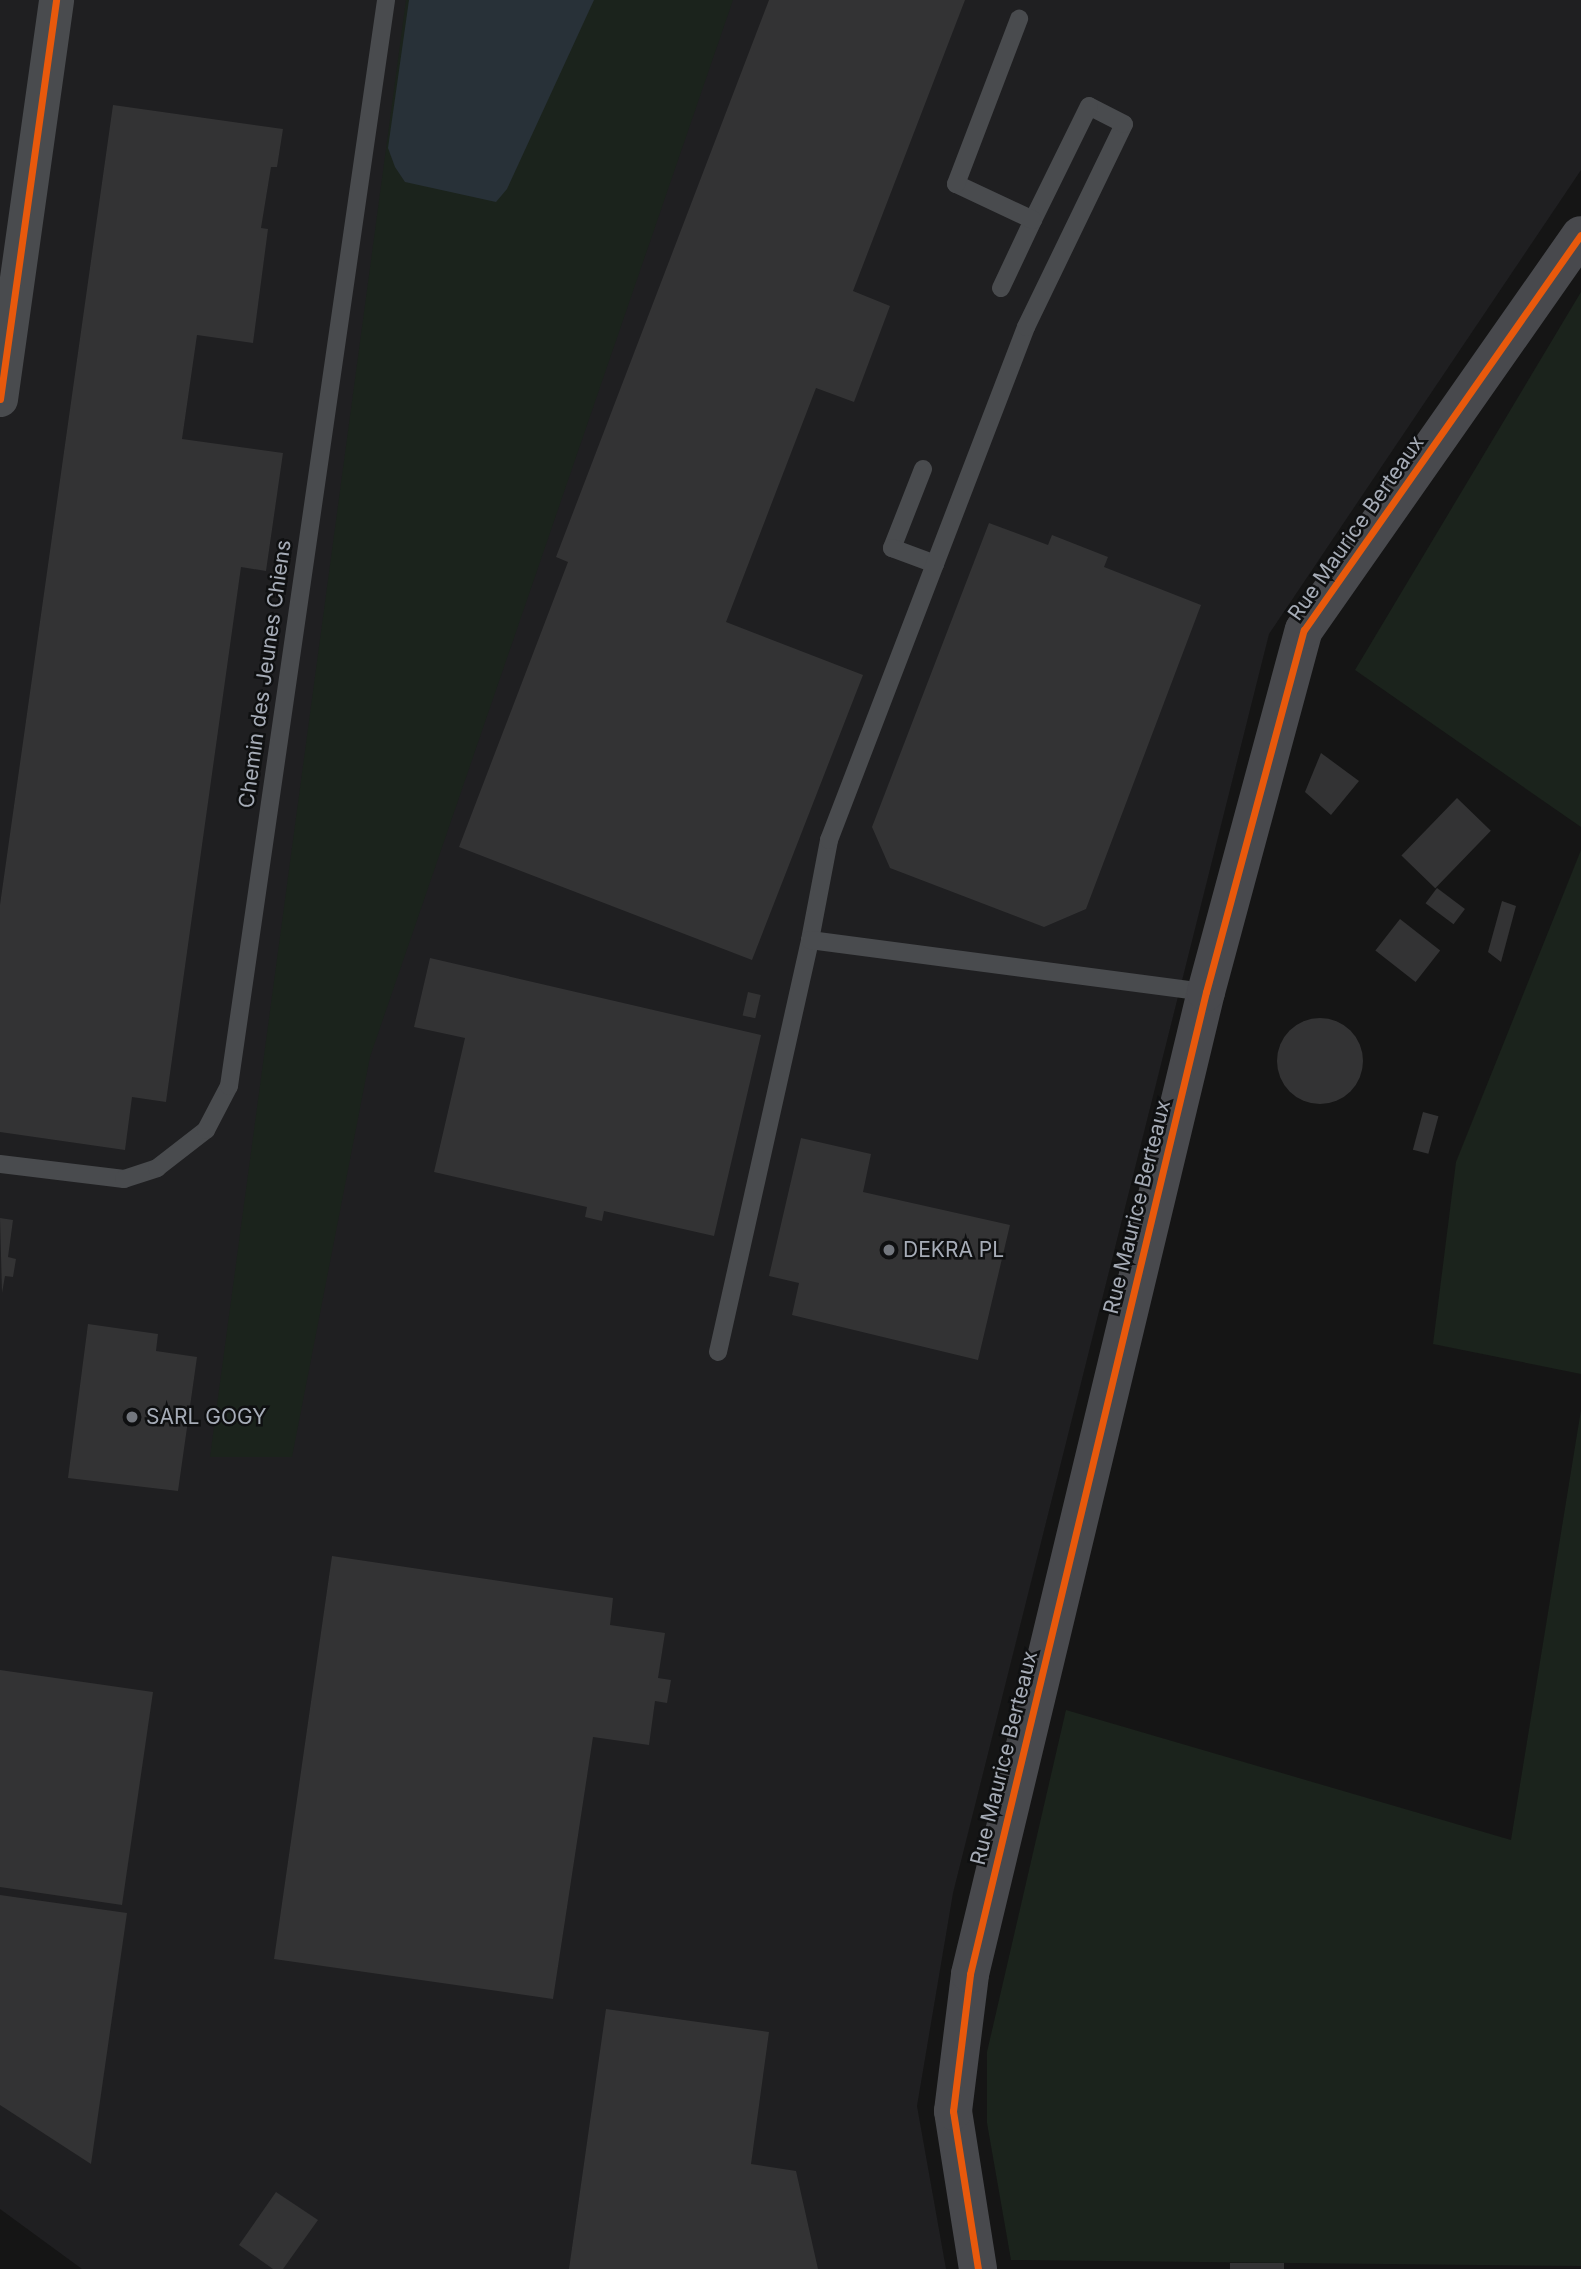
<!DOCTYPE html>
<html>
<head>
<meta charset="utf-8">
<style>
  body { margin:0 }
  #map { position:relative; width:1581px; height:2269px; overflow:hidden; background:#151515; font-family:Inter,sans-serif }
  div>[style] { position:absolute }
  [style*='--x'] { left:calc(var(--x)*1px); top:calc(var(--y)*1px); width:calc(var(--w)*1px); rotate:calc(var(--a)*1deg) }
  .built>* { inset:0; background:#1f1f21 }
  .green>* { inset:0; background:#1b231c }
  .water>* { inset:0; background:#283138 }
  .building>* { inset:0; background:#333334; transform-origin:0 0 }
  .round { border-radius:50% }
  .lane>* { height:18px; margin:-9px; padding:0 9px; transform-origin:9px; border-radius:9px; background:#494b4e }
  .street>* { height:35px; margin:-17.5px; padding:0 17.5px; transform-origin:17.5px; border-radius:17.5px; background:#494b4e }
  .secondary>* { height:38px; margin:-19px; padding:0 19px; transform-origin:19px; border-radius:19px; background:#48494d }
  .cycleway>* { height:7px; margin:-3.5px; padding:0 3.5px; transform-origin:3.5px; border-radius:3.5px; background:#e8590c }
  .dots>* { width:19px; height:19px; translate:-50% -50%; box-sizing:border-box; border:4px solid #0f1011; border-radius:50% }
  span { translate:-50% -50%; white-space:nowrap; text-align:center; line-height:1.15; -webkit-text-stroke:5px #0f1011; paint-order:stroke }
  .street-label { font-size:21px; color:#a6acb7 }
  .poi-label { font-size:21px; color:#a6acb7 }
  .left { translate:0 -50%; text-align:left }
</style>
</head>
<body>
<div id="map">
  <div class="built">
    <i style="clip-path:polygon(0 0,1581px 0,1581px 170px,1269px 634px,953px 1893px,917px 2106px,946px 2269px,82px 2269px,0 2209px)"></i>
  </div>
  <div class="green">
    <i style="clip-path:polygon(406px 0,733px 0,370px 1057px,292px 1457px,210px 1457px)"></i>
    <i style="clip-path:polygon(1581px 292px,1581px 827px,1355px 670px)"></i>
    <i style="clip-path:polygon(1581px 850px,1581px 1374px,1433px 1344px,1456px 1162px)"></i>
    <i style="clip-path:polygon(1581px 1410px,1581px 2266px,1011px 2260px,987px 2123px,987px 2052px,1066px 1710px,1511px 1840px)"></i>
  </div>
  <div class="water">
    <i style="clip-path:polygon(409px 0,594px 0,507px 189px,496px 202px,405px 182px,395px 167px,388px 148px)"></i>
  </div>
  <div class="building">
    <i style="clip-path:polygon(769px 0,965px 0,853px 291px,890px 306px,854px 402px,816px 388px,726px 622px,863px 675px,752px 960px,459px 847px,568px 562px,556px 557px)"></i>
    <i style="clip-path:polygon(113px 105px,283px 129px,277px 167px,271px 167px,261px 228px,268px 229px,253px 343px,197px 335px,182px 439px,283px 453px,266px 571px,241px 567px,166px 1102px,132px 1097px,125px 1150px,0 1132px,0 905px)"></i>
    <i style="clip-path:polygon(989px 523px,1048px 545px,1052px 535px,1108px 557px,1104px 567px,1201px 605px,1086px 909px,1044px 927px,890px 868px,872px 827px)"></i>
    <i style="clip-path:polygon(1321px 753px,1359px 781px,1331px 815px,1305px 792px)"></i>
    <i style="left:1457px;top:798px;width:47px;height:80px;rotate:44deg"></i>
    <i style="left:1437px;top:888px;width:35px;height:19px;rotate:37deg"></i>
    <i style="clip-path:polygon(1502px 901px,1516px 906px,1501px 962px,1488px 952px)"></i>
    <i style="left:1400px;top:919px;width:51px;height:40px;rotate:38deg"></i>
    <i style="clip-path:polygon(430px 958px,761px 1035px,714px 1236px,604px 1211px,602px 1221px,585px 1217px,587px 1207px,434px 1172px,465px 1038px,414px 1027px)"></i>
    <i style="left:748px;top:992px;width:13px;height:24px;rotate:13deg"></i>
    <i class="round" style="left:1277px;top:1018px;width:86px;height:86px"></i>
    <i style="left:1423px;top:1112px;width:16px;height:39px;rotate:15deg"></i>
    <i style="clip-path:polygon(801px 1138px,871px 1154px,863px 1192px,1010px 1225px,978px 1360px,792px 1315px,799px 1283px,769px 1276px)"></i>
    <i style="clip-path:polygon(0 1218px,13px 1220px,8px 1257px,16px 1259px,13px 1277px,5px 1276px,2px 1293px)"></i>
    <i style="clip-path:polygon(88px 1324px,158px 1334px,156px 1351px,197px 1357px,178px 1491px,68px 1478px)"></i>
    <i style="clip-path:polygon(332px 1556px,613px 1598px,610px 1625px,665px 1633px,658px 1678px,671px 1680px,667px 1703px,655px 1701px,649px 1745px,593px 1737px,553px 1999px,274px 1959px)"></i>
    <i style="clip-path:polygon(0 1670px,153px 1692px,122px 1905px,0 1887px)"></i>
    <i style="clip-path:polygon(0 1895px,127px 1913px,91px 2164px,0 2105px)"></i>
    <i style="clip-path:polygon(606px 2009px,769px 2032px,751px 2164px,796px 2171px,818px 2269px,569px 2269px)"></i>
    <i style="clip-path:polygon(276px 2192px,318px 2220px,283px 2269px,273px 2269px,239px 2245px)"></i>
    <i style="left:1230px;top:2263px;width:54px;height:6px"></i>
  </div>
  <div class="lane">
    <i style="--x:1001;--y:288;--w:75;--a:-64.8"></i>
    <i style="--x:923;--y:469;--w:85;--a:111.4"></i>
    <i style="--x:892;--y:548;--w:46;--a:20.4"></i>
    <i style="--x:810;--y:940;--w:102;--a:-79.2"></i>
    <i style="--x:829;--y:840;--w:550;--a:-68.99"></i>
    <i style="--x:1026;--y:327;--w:225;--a:-64.2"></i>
    <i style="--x:1124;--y:124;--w:39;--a:-153"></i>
    <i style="--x:1089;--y:106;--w:127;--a:116.2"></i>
    <i style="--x:1033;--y:220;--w:85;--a:-154.9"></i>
    <i style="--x:956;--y:184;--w:177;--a:-69.1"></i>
    <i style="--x:0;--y:1164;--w:125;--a:6.9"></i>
    <i style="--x:124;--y:1179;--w:35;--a:-18"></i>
    <i style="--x:157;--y:1168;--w:62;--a:-37.8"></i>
    <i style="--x:206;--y:1130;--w:50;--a:-62.4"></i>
    <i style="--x:229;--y:1086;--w:1097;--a:-81.77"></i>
    <i style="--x:718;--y:1352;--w:422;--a:-77.4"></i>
    <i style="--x:810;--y:940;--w:399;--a:7.5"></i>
  </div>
  <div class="street">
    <i style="--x:0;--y:399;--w:403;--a:-82"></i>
  </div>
  <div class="secondary">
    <i style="--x:978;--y:2269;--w:160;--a:-99"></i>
    <i style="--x:953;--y:2111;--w:138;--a:-82.9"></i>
    <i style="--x:970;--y:1974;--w:1010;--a:-76.49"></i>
    <i style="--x:1206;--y:992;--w:375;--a:-74.9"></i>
    <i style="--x:1304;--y:630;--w:482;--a:-55"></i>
  </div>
  <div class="cycleway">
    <i style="--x:0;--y:399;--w:403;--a:-82"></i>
    <i style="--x:978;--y:2269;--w:160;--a:-99"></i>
    <i style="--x:953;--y:2111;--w:138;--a:-82.9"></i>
    <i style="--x:970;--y:1974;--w:1010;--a:-76.49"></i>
    <i style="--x:1206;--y:992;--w:375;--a:-74.9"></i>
    <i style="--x:1304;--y:630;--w:482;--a:-55"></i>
  </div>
  <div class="dots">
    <i style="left:889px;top:1250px;background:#73777e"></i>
    <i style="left:132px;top:1417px;background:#73777e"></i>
  </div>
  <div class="street-label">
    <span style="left:1356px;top:528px;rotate:-55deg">Rue Maurice Berteaux</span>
    <span style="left:265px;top:674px;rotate:-82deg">Chemin des Jeunes Chiens</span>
    <span style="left:1137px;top:1207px;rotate:-76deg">Rue Maurice Berteaux</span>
    <span style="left:1004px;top:1758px;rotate:-76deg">Rue Maurice Berteaux</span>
  </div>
  <div class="poi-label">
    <span class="left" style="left:903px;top:1250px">DEKRA PL</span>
    <span class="left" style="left:146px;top:1417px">SARL GOGY</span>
  </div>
</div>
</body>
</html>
